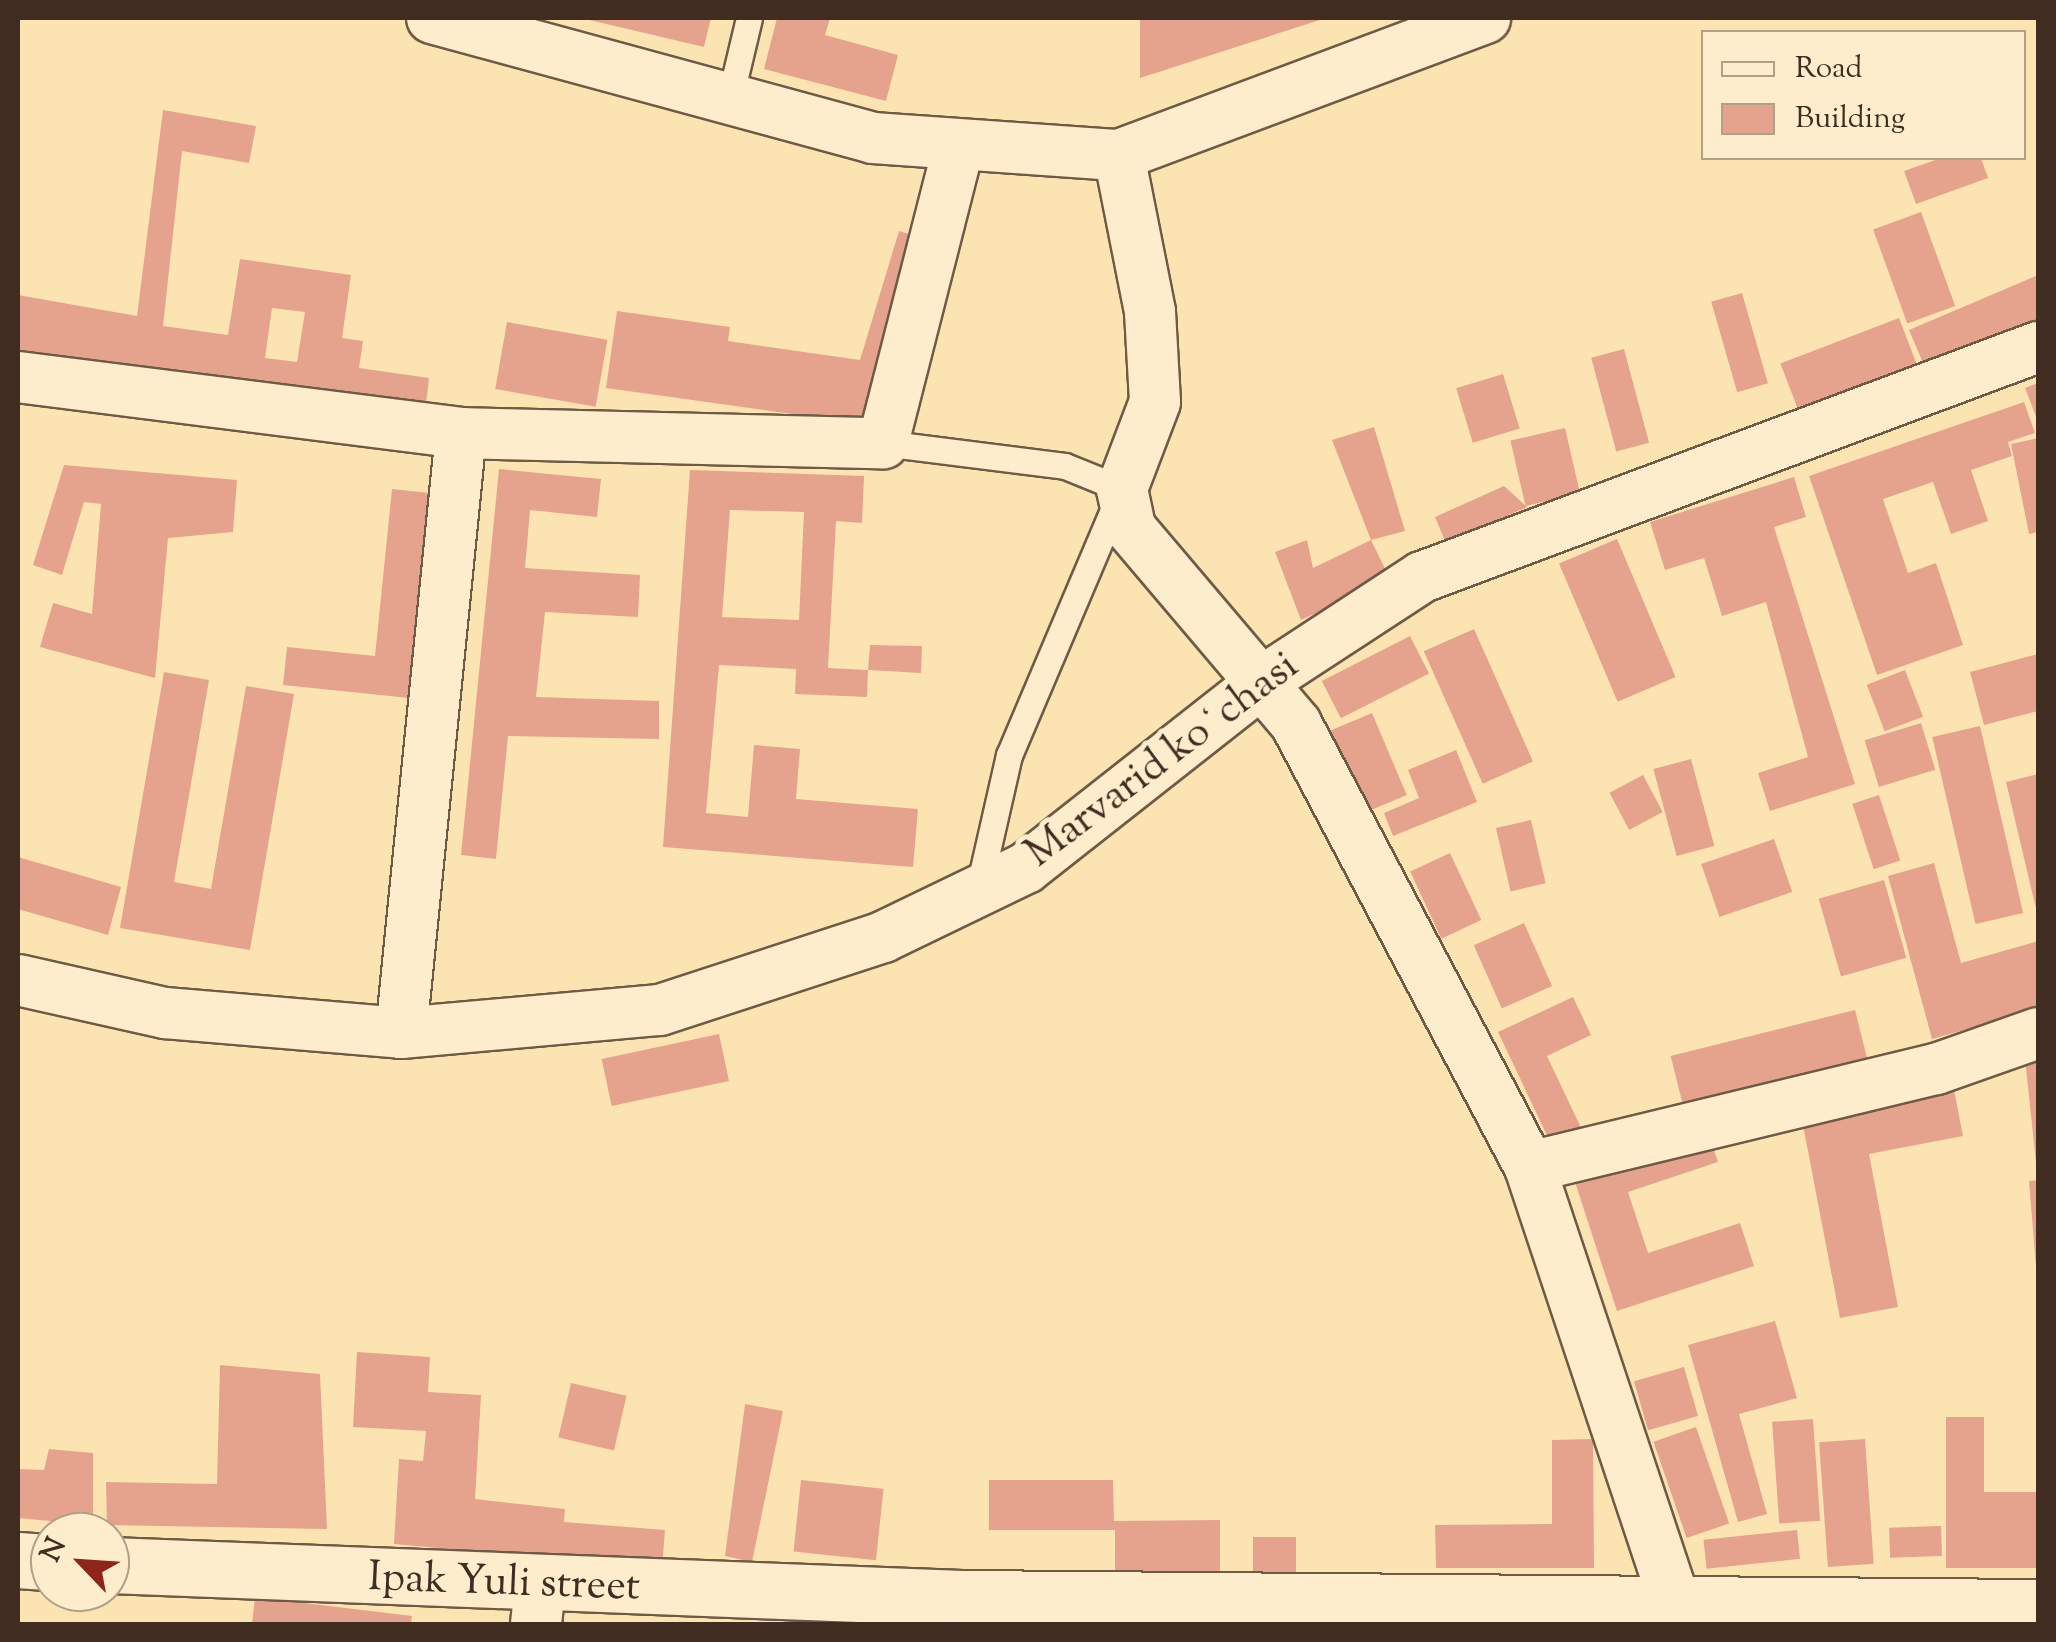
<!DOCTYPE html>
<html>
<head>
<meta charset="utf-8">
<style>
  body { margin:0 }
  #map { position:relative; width:2056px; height:1642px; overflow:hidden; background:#fce4b2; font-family:"Sorts Mill Goudy",serif }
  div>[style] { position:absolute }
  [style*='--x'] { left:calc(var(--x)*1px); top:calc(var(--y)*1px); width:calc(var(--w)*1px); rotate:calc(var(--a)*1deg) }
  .building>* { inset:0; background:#e5a38e; transform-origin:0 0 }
  .roads { filter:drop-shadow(2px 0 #6f5a45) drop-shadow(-2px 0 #6f5a45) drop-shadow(0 2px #6f5a45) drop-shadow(0 -2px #6f5a45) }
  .lane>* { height:25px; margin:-12.5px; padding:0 12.5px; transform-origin:12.5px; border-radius:12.5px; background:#fdedcd }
  .street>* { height:50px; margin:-25px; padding:0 25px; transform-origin:25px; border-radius:25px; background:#fdedcd }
  .secondary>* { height:55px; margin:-27.5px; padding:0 27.5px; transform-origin:27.5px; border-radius:27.5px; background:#fdedcd }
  span { translate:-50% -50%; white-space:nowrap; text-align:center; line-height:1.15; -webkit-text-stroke:10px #fdedcd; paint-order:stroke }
  .street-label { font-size:42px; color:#402c21 }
  .frame { position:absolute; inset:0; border:20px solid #402c21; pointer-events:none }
  .legend { position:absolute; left:1701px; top:30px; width:325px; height:130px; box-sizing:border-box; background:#fdedcd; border:2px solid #b1a088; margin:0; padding:12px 18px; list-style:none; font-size:30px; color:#402c21 }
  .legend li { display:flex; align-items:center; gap:20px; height:50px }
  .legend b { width:50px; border:2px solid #b1a088 }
  .north { position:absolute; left:30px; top:1512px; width:100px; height:100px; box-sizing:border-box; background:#fdedcd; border:2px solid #b1a088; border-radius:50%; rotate:295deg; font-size:28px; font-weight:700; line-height:40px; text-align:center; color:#402c21 }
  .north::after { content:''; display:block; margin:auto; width:35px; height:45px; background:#8f2418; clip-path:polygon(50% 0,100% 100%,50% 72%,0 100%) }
</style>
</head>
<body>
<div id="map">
  <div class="building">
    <i style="clip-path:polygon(581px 18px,711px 18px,704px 47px)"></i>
    <i style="clip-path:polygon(777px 18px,830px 18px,825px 35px,898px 55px,886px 101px,764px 69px)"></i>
    <i style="clip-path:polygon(1140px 18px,1326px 18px,1140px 78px)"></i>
    <i style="clip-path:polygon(evenodd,163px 110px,256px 126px,249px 163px,182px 151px,163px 326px,228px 335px,240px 259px,351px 275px,342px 338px,363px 341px,359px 368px,429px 378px,425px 413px,18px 353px,18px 295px,137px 316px,163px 110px,272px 308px,305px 312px,297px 362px,265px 358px,272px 308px)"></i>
    <i style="clip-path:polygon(1941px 158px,1981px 158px,1988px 178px,1916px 204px,1904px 171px)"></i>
    <i style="left:1921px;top:212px;width:100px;height:51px;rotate:70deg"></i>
    <i style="clip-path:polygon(899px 231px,932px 241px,878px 426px,606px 388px,617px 311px,730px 327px,728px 341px,860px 360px)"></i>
    <i style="clip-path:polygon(2038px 275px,2038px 331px,1929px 377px,1909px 330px)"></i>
    <i style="left:1742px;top:293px;width:94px;height:32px;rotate:74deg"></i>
    <i style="left:1899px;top:318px;width:66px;height:127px;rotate:69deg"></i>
    <i style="left:507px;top:322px;width:102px;height:68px;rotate:10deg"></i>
    <i style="left:1624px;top:349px;width:97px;height:34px;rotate:75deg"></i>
    <i style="left:1503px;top:374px;width:57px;height:49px;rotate:73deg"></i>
    <i style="clip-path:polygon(2038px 383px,2038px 422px,2025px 388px)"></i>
    <i style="clip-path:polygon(2024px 402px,2035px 433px,2008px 442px,2012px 456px,1971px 470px,1988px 521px,1951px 534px,1933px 482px,1883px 499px,1908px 573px,1936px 563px,1963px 645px,1877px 675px,1809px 476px)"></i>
    <i style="clip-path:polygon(1374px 427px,1405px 531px,1371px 540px,1332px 440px)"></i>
    <i style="left:1565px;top:428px;width:67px;height:56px;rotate:77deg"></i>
    <i style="clip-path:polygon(2038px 438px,2038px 532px,2029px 534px,2011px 444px)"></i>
    <i style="clip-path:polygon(64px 465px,237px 480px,233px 532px,168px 538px,155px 678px,40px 647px,53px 603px,92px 614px,101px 504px,84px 502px,62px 575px,33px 565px)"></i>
    <i style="clip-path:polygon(499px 469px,601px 479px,597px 517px,530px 510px,525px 568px,640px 575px,638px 617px,545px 612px,536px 697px,659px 701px,659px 739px,508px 736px,496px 859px,461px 855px)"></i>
    <i style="clip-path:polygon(evenodd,690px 470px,864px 476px,862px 523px,836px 521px,828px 668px,868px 670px,870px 645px,922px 646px,921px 673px,868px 670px,867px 697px,795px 694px,796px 669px,719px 665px,706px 813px,748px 817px,754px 745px,800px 749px,796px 799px,918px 809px,913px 867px,663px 847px,690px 470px,730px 510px,804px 512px,799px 620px,722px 617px,730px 510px)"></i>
    <i style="clip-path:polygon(1794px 477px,1806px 517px,1774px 527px,1855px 784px,1770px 811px,1758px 773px,1808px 757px,1766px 602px,1722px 616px,1704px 558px,1665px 570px,1650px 522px)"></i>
    <i style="clip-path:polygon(1504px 486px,1527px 507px,1446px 543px,1435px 517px)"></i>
    <i style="clip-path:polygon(392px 489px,430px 493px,409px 698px,283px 685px,287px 647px,375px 656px)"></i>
    <i style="left:1617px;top:539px;width:150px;height:63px;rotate:67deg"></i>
    <i style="clip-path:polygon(1307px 540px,1313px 568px,1371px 540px,1390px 579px,1301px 620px,1275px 552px)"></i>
    <i style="left:1474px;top:629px;width:145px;height:55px;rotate:66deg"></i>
    <i style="left:1410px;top:636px;width:42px;height:99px;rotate:63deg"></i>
    <i style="clip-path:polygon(2038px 654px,2038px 711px,1984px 725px,1970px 672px)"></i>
    <i style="left:1905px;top:670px;width:50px;height:41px;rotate:69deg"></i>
    <i style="clip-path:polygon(164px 672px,209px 680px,174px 882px,211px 889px,246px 686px,294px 694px,250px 950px,120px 928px)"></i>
    <i style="left:1372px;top:713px;width:89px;height:47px;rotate:67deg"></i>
    <i style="left:1921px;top:723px;width:49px;height:59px;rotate:73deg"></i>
    <i style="left:1980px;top:726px;width:192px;height:49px;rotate:77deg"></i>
    <i style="clip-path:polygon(1456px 750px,1477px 802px,1393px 836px,1384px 813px,1419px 798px,1408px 770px)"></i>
    <i style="left:1691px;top:759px;width:90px;height:39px;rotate:75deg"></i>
    <i style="clip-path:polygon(2038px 774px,2038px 913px,2037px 913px,2006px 782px)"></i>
    <i style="left:1643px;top:775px;width:42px;height:38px;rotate:62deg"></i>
    <i style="left:1879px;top:795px;width:69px;height:28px;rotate:72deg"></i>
    <i style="left:1531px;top:820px;width:65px;height:36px;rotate:77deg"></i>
    <i style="left:1774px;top:839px;width:56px;height:77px;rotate:71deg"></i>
    <i style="left:1450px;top:853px;width:74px;height:44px;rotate:65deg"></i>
    <i style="clip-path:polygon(18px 857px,121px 887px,108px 935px,18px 909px)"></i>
    <i style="clip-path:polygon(1934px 863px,1961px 963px,2038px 941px,2038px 1009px,1932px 1039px,1888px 876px)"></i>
    <i style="left:1884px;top:880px;width:81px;height:68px;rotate:74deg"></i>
    <i style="left:1524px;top:923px;width:69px;height:55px;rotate:66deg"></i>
    <i style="clip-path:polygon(1573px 997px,1591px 1035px,1547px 1056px,1583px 1132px,1552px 1146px,1498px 1032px)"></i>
    <i style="left:1855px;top:1010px;width:66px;height:190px;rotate:76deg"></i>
    <i style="left:719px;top:1034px;width:48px;height:120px;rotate:78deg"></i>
    <i style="clip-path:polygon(2038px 1048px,2038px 1163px,2036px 1163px,2024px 1049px)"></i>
    <i style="clip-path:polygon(1954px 1090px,1963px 1136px,1869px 1154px,1898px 1307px,1840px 1318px,1802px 1120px)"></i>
    <i style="clip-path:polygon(1709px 1135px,1718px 1162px,1628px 1192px,1648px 1253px,1740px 1223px,1754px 1266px,1617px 1311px,1574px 1179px)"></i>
    <i style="clip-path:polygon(2038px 1180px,2038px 1267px,2036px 1267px,2029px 1181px)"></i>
    <i style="clip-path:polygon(1775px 1321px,1797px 1398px,1739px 1414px,1767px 1514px,1738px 1522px,1688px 1345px)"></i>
    <i style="clip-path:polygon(357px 1352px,430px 1357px,428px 1392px,481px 1395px,475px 1499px,565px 1509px,564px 1522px,665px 1530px,662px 1569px,394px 1544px,399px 1459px,423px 1461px,426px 1431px,353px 1427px)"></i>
    <i style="clip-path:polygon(220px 1365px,320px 1374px,327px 1529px,107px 1525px,106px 1482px,217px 1484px)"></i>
    <i style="left:1684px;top:1367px;width:51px;height:52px;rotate:74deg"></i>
    <i style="left:571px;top:1383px;width:57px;height:56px;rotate:13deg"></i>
    <i style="clip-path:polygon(745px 1404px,783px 1411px,752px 1562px,725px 1556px)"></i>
    <i style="clip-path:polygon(1946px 1417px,1984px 1417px,1984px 1492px,2038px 1492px,2038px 1568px,1946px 1568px)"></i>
    <i style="left:1813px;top:1419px;width:102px;height:41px;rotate:86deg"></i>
    <i style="left:1696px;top:1427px;width:102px;height:45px;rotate:71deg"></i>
    <i style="clip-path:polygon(1593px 1439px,1594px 1568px,1436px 1568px,1435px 1525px,1552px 1524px,1552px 1440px)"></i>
    <i style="left:1865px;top:1439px;width:125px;height:46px;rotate:86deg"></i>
    <i style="clip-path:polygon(49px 1449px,93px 1453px,93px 1525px,18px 1518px,18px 1469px,44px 1470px)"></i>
    <i style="left:801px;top:1480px;width:83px;height:72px;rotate:6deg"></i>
    <i style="clip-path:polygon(989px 1480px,1113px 1480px,1114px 1521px,1220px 1520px,1220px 1573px,1115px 1574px,1115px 1530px,989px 1530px)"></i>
    <i style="left:1941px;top:1526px;width:30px;height:52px;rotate:88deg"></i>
    <i style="left:1797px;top:1530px;width:29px;height:94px;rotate:84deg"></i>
    <i style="left:1253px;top:1537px;width:43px;height:38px"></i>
    <i style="clip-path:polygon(255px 1597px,412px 1616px,411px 1624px,252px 1624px)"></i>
  </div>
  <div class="roads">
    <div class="lane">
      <i style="--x:729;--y:102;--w:86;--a:-76.6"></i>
      <i style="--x:883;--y:443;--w:183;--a:7.2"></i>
      <i style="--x:1065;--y:466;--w:61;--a:22"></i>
      <i style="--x:1122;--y:489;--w:289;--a:113"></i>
      <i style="--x:1009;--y:755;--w:139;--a:102.8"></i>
    </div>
    <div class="street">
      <i style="--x:432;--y:18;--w:457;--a:15.2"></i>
      <i style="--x:873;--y:138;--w:247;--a:4"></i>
      <i style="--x:1119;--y:155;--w:391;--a:-20.5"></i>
      <i style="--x:1119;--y:155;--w:160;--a:78.8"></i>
      <i style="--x:1150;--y:312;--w:90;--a:86.8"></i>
      <i style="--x:1155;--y:402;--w:93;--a:110.8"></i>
      <i style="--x:1122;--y:489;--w:40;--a:78"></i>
      <i style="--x:1130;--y:528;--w:257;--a:49.7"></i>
      <i style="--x:1296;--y:724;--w:501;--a:62.16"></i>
      <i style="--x:1530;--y:1167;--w:459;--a:71.6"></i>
      <i style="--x:18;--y:377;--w:447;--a:7.2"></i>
      <i style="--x:461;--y:433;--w:603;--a:95.71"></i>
      <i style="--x:461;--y:433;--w:422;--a:1.4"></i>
      <i style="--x:883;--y:443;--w:308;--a:-75.7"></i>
      <i style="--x:18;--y:980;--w:151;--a:12.7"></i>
      <i style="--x:165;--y:1013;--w:237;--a:4.8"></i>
      <i style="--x:401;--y:1033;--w:260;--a:-5.1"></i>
      <i style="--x:660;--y:1010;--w:235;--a:-18.1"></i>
      <i style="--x:883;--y:937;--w:159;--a:-25.8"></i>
      <i style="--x:1026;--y:868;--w:305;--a:-38.2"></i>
      <i style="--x:1266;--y:679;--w:186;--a:-33.2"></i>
      <i style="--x:1422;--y:577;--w:658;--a:-20.47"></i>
      <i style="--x:1530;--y:1167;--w:418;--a:-13.6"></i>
      <i style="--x:1936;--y:1069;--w:108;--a:-19.4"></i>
      <i style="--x:536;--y:1624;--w:36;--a:-84"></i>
    </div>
    <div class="secondary">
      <i style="--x:18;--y:1560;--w:32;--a:4"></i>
      <i style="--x:110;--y:1565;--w:852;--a:2.22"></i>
      <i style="--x:961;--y:1598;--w:1077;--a:0.48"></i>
    </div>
  </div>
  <div class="street-label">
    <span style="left:1163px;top:761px;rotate:-37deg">Marvarid koʻchasi</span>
    <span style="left:504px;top:1584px;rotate:2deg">Ipak Yuli street</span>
  </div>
  <div class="frame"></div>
  <ul class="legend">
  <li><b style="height:12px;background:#fdedcd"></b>Road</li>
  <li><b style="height:28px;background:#e5a38e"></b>Building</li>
  </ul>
  <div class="north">N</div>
</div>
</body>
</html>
